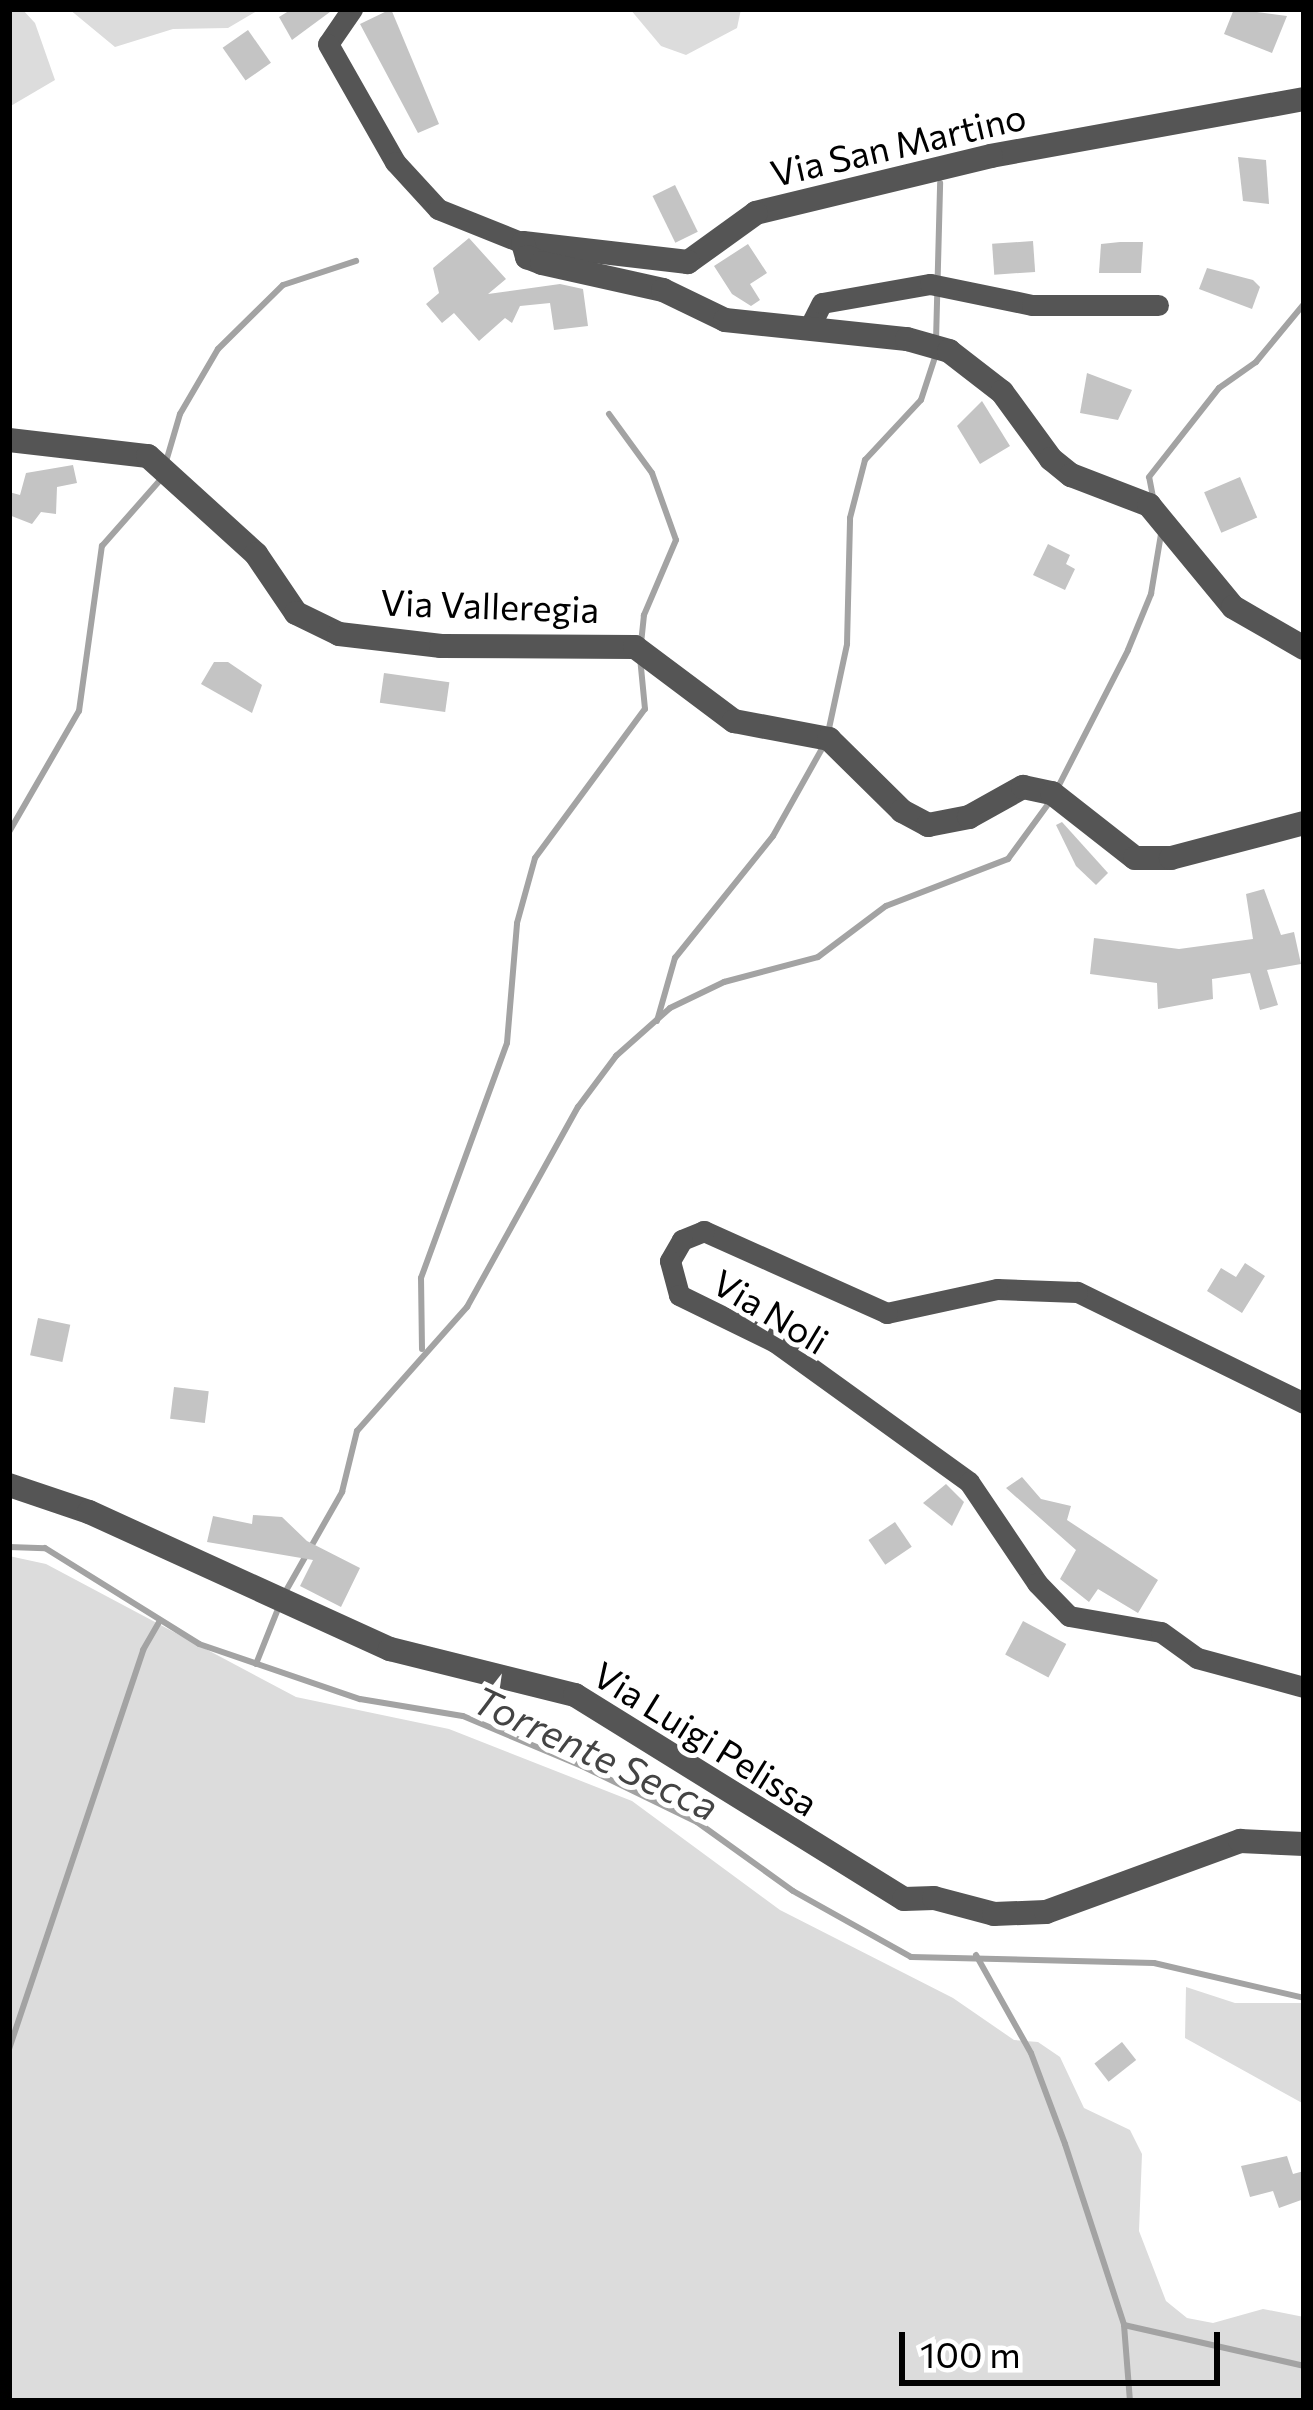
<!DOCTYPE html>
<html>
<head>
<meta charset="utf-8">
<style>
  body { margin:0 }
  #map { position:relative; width:1313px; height:2410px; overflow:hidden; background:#fff; font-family:Commissioner,sans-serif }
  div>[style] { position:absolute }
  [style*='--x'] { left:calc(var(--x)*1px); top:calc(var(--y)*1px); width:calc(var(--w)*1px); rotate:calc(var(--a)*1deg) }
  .green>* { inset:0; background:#dcdcdc }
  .stream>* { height:6px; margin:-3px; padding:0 3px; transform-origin:3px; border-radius:3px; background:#a3a3a3 }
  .building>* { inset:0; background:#c4c4c4; transform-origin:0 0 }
  .minor>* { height:21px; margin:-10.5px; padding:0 10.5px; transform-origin:10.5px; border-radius:10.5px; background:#555 }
  .tertiary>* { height:24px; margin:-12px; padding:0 12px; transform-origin:12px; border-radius:12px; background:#555 }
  span { translate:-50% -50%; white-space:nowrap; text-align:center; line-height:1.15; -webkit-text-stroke:10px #fff; paint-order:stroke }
  .street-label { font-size:36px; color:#000 }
  .water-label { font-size:39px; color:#444; font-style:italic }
  .frame { position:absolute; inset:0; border:12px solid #000; pointer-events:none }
  .scale { position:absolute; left:899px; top:2332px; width:321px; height:54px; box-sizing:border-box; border:6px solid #000; border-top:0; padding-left:15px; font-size:36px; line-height:42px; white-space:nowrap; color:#000; -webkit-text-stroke:9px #fff; paint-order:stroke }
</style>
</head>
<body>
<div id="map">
  <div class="green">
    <i style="clip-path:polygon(9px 9px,22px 9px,35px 23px,55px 80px,9px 107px)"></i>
    <i style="clip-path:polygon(69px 9px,260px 9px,228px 28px,173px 29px,115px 47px)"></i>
    <i style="clip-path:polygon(630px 9px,741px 9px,737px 28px,686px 55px,661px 46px)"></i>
    <i style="clip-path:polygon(9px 1556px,46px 1564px,296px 1697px,449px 1729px,632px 1801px,780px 1910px,953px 1998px,1014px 2040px,1038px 2042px,1060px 2057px,1084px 2108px,1130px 2130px,1142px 2154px,1139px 2231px,1166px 2301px,1187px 2318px,1213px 2323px,1263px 2309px,1304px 2317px,1304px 2401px,9px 2401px)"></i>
    <i style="clip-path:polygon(1186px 1987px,1235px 2003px,1304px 2003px,1304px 2104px,1185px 2038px)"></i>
  </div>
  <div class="stream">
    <i style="--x:936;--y:341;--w:158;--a:-88.5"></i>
    <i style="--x:609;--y:414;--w:73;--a:53.9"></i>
    <i style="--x:652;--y:473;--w:71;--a:70.3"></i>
    <i style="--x:676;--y:540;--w:82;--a:113.1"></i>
    <i style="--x:644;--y:615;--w:29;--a:96"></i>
    <i style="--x:165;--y:465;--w:53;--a:-73.6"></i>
    <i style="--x:180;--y:414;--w:75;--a:-59.7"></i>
    <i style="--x:218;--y:349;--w:91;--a:-44.6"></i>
    <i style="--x:283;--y:285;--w:77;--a:-18.2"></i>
    <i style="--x:1153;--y:497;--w:20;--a:-101"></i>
    <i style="--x:1149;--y:477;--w:113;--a:-51.8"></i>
    <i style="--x:1219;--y:388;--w:45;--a:-35.1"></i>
    <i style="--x:1256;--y:362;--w:75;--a:-50.4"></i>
    <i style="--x:828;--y:733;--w:91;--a:-77.9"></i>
    <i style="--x:847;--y:644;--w:126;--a:-88.6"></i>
    <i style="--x:850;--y:518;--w:60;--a:-75.5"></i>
    <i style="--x:865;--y:460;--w:82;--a:-47"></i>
    <i style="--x:921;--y:400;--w:48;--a:-71.9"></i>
    <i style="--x:1056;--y:791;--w:158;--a:-62.9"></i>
    <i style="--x:1128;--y:650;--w:61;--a:-67.7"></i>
    <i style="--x:1151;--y:594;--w:61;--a:-80.5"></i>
    <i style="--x:9;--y:832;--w:140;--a:-60"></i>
    <i style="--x:79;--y:711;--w:167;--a:-82.1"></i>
    <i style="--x:102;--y:546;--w:91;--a:-48.6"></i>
    <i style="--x:657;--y:1021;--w:66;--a:-74.1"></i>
    <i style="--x:675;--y:958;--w:156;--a:-51.2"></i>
    <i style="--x:773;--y:836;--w:104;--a:-60.7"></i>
    <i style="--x:422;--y:1349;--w:71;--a:-90.8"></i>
    <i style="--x:421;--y:1278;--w:250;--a:-69.9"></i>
    <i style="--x:507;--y:1043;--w:120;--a:-85.2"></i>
    <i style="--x:517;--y:923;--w:67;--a:-74.5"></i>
    <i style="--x:535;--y:858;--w:185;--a:-53.6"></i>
    <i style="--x:645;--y:709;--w:52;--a:-95.5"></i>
    <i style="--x:9;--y:1547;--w:36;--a:2"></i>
    <i style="--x:45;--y:1548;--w:181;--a:31.9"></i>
    <i style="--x:199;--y:1644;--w:170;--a:18.9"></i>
    <i style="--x:360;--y:1699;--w:104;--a:9.4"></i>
    <i style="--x:463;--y:1716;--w:129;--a:22.8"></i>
    <i style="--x:582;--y:1766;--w:128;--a:26"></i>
    <i style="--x:697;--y:1822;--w:118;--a:35.7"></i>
    <i style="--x:793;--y:1891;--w:135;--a:29.2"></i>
    <i style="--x:911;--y:1957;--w:243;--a:1.4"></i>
    <i style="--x:1154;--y:1963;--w:154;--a:13.1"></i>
    <i style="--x:283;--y:1596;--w:120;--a:-60.4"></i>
    <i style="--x:342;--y:1492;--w:63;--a:-76.2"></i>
    <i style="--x:357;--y:1431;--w:166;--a:-48.4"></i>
    <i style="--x:467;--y:1307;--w:229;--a:-61"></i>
    <i style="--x:578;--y:1107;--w:64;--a:-53.3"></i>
    <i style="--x:616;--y:1056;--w:72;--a:-41.6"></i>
    <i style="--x:670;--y:1008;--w:60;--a:-25.7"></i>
    <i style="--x:724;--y:982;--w:97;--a:-14.9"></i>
    <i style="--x:818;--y:957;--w:85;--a:-36.9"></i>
    <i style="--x:886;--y:906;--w:131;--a:-21.1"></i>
    <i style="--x:1008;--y:859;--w:69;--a:-53.8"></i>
    <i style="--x:256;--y:1664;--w:59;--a:-68.2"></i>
    <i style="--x:976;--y:1955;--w:112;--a:60.7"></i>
    <i style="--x:1031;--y:2053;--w:97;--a:69.5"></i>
    <i style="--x:1065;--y:2144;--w:190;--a:71.9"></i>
    <i style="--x:1124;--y:2325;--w:76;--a:85.5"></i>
    <i style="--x:9;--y:2049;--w:421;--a:-71.4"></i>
    <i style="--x:143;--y:1650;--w:34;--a:-60"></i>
    <i style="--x:1124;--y:2325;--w:185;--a:12.8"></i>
  </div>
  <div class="building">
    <i style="clip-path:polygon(292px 9px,334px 9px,292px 40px,279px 17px)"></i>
    <i style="clip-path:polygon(391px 9px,439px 124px,418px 133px,360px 24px)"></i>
    <i style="clip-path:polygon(1234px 9px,1287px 16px,1272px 53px,1224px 34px)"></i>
    <i style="left:248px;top:30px;width:40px;height:31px;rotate:55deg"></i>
    <i style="clip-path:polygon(1238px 157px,1266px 160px,1269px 204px,1243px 201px)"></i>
    <i style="left:675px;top:185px;width:52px;height:25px;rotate:64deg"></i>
    <i style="clip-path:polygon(469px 238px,506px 279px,488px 294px,560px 284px,583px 289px,588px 326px,554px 330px,550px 303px,520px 306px,512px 323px,505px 318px,479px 341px,454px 313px,442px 323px,426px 304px,439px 293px,433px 268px)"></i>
    <i style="left:1033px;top:241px;width:31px;height:41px;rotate:86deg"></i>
    <i style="clip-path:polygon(1120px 242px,1143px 242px,1141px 273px,1099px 273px,1101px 244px)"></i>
    <i style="clip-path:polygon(748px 244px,767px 273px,750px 284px,760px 300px,751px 306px,732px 294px,714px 266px)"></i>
    <i style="clip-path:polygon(1207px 268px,1253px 280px,1260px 287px,1252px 309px,1199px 289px)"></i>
    <i style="clip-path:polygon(1087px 373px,1132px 390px,1118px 420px,1080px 413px)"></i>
    <i style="clip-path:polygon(982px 401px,1010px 446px,980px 464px,957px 426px)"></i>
    <i style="clip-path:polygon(73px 465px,77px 483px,57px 487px,56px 514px,41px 512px,32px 524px,9px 515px,9px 492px,20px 495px,26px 473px)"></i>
    <i style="left:1240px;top:477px;width:44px;height:39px;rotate:67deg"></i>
    <i style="clip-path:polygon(1048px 544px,1070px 555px,1066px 564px,1075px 569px,1065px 590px,1033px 575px)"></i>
    <i style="clip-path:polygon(214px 662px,228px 662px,262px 685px,252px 713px,201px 684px)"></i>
    <i style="left:384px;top:673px;width:66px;height:30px;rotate:8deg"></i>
    <i style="clip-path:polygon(1062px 822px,1108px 873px,1096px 885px,1076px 866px,1056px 825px)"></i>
    <i style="clip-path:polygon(1264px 889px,1281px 935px,1294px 932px,1301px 964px,1267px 970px,1278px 1005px,1260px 1010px,1250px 973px,1212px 979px,1213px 999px,1158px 1009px,1157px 983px,1090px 974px,1094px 938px,1179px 949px,1253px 939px,1246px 894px)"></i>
    <i style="clip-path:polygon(1245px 1263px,1265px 1276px,1242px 1313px,1207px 1291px,1221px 1268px,1236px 1277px)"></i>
    <i style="left:38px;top:1318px;width:33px;height:38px;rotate:12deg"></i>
    <i style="left:174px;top:1387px;width:35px;height:32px;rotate:7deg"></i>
    <i style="clip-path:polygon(1022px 1477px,1041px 1499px,1071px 1506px,1067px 1520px,1158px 1580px,1138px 1613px,1098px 1589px,1089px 1602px,1060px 1579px,1076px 1550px,1006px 1488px)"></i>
    <i style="clip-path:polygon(946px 1484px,964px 1502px,952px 1526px,923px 1503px)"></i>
    <i style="clip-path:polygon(253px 1515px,282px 1517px,307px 1541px,360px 1568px,341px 1607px,300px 1586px,313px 1560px,207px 1542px,213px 1516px,252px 1524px)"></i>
    <i style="left:895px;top:1522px;width:30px;height:32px;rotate:56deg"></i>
    <i style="left:1023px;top:1621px;width:49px;height:38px;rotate:28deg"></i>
    <i style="left:1122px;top:2042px;width:23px;height:35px;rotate:52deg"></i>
    <i style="clip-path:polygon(1287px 2156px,1293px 2174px,1304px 2171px,1304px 2199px,1279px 2208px,1273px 2191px,1250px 2197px,1241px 2166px)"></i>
  </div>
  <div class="minor">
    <i style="--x:352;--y:9;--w:42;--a:124.4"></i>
    <i style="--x:328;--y:44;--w:136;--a:60.4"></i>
    <i style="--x:395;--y:162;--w:64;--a:47.5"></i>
    <i style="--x:438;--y:209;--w:92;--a:21.8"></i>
    <i style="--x:809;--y:328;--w:28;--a:-63"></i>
    <i style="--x:822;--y:303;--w:110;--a:-10"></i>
    <i style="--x:930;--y:284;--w:104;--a:11.6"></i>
    <i style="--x:1032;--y:305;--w:126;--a:0"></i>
    <i style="--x:1304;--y:1403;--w:253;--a:-153.9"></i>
    <i style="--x:1077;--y:1292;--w:80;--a:-177.9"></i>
    <i style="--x:997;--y:1289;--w:113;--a:167.7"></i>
    <i style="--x:887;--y:1313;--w:201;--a:-155.9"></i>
    <i style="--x:704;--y:1231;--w:24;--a:158"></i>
    <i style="--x:682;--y:1240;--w:24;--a:120"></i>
    <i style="--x:670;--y:1261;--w:35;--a:75"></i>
    <i style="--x:679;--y:1295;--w:107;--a:26.1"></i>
    <i style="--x:775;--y:1342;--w:239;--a:35.8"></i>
    <i style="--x:969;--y:1482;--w:122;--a:56"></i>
    <i style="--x:1037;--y:1583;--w:46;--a:45.9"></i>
    <i style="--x:1069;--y:1616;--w:93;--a:9.9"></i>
    <i style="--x:1161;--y:1632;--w:44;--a:35.8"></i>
    <i style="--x:1197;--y:1658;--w:111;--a:15.2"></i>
  </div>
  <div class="tertiary">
    <i style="--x:1304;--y:99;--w:318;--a:169.7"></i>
    <i style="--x:991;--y:156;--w:242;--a:166.4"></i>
    <i style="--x:756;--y:213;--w:84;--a:144.2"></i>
    <i style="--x:688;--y:262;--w:166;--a:-173.4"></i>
    <i style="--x:523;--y:243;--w:15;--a:74"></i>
    <i style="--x:527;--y:257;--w:16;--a:22"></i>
    <i style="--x:542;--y:263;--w:124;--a:12.6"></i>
    <i style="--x:663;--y:290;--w:69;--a:25.8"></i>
    <i style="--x:725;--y:320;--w:183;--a:6"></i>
    <i style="--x:907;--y:339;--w:44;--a:15.9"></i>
    <i style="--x:949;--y:351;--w:67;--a:37.7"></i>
    <i style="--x:1002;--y:392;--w:83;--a:53.8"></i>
    <i style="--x:1051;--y:459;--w:26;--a:39"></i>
    <i style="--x:1071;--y:475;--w:84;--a:21"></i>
    <i style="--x:1149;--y:505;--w:132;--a:50.5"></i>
    <i style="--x:1233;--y:607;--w:82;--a:30"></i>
    <i style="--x:9;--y:440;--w:140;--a:6.6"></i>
    <i style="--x:148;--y:456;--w:146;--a:42.2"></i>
    <i style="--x:256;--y:554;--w:71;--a:55.9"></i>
    <i style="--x:296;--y:613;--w:48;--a:26"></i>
    <i style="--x:339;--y:634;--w:103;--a:6.7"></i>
    <i style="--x:441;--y:646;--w:194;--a:0.3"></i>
    <i style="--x:635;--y:647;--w:124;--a:36.8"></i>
    <i style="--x:734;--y:721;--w:97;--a:10.7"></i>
    <i style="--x:829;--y:739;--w:103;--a:44.6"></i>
    <i style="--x:902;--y:811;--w:30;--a:28"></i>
    <i style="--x:928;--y:825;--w:42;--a:-11"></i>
    <i style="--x:969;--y:817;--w:62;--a:-29.1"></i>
    <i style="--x:1023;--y:787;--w:30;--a:12"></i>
    <i style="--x:1052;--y:793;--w:105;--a:38.1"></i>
    <i style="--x:1135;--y:858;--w:36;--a:0"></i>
    <i style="--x:1171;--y:858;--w:138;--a:-14.7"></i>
    <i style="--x:9;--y:1485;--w:84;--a:18.6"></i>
    <i style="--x:89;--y:1512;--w:331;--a:24.5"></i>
    <i style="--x:390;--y:1649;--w:191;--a:14"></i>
    <i style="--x:575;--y:1695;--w:387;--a:31.8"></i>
    <i style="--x:904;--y:1899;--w:30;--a:-2"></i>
    <i style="--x:934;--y:1898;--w:62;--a:14.9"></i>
    <i style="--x:994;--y:1914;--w:52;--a:-2.2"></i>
    <i style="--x:1046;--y:1912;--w:207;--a:-20.1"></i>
    <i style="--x:1240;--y:1841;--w:64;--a:2.7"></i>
  </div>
  <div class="street-label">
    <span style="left:898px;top:144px;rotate:-13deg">Via San Martino</span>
    <span style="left:490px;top:605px;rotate:2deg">Via Valleregia</span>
    <span style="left:771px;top:1311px;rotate:31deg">Via Noli</span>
    <span style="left:706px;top:1738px;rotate:32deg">Via Luigi Pelissa</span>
  </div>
  <div class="water-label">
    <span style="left:596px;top:1752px;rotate:25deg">Torrente Secca</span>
  </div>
  <div class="frame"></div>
  <div class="scale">100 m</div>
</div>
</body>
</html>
